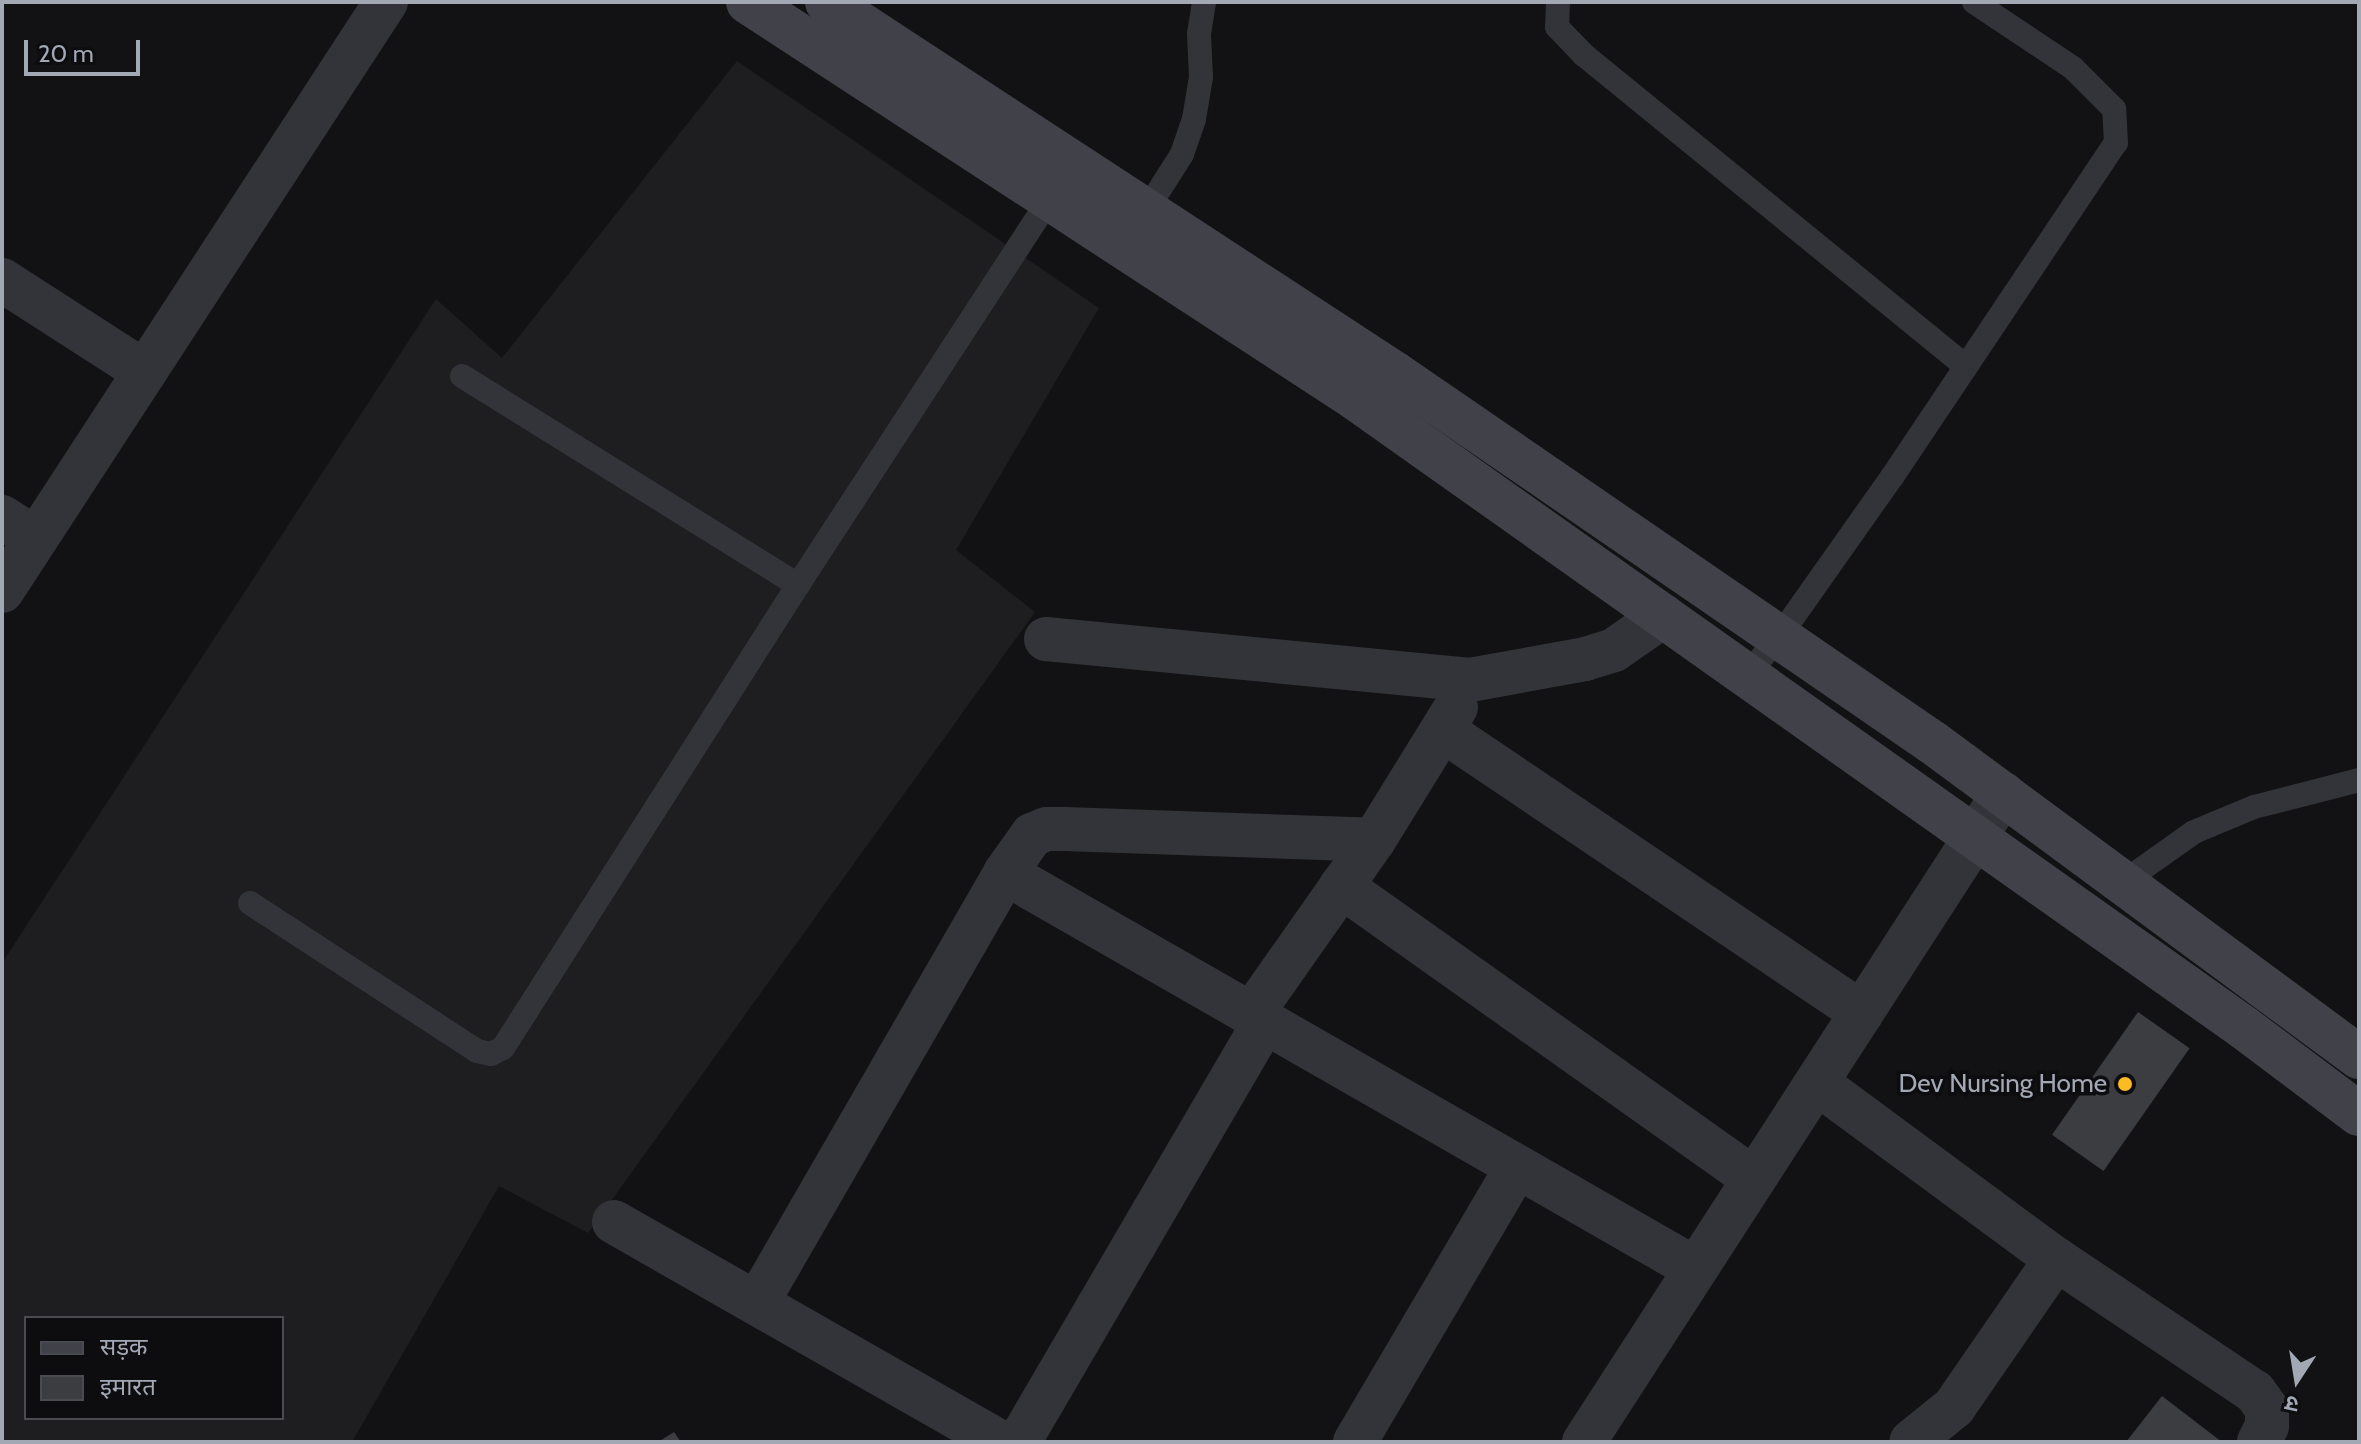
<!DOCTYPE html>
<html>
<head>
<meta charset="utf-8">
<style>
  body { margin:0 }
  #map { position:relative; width:2361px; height:1444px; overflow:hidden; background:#121214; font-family:Cabin,"Noto Sans Devanagari",sans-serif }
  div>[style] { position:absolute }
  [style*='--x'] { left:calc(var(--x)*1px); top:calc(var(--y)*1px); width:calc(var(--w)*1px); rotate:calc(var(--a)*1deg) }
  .built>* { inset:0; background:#1e1e21 }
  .building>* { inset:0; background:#3c3d41; transform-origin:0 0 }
  .lane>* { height:24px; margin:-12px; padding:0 12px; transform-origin:12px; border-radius:12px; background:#333439 }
  .street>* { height:44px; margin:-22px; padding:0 22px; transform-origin:22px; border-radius:22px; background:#333439 }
  .secondary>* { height:44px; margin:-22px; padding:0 22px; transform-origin:22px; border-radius:22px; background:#414249 }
  .dots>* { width:22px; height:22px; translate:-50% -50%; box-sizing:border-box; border:4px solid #0d0d0f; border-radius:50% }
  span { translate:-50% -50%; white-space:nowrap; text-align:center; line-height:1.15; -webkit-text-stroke:7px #0d0d0f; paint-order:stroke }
  .poi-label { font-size:26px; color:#a3a8b5 }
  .right { translate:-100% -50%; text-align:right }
  .frame { position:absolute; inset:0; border:4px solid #a3a8b5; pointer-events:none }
  .legend { position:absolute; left:24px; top:1316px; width:260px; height:104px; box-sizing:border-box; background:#0d0d0f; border:2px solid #494b51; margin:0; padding:10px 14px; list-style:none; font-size:24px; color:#a3a8b5 }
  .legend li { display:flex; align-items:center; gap:16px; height:40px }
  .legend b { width:40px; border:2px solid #494b51 }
  .north { position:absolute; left:2257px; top:1340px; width:80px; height:80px; -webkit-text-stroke:6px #0d0d0f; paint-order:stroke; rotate:192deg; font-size:22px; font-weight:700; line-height:32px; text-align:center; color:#a3a8b5 }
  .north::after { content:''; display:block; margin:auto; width:28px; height:36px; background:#a3a8b5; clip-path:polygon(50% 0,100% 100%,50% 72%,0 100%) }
  .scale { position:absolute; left:24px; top:40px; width:116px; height:36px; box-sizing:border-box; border:4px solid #a3a8b5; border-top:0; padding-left:10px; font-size:24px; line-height:28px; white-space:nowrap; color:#a3a8b5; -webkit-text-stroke:6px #0d0d0f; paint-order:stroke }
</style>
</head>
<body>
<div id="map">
  <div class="built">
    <i style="clip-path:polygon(evenodd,737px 61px,1099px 308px,956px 550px,1035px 612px,588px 1233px,499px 1186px,352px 1442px,2px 1442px,2px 963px,436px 299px,502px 358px,737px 61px,26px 1318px,282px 1318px,282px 1418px,26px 1418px,26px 1318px)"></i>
  </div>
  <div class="building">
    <i style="left:2138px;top:1012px;width:63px;height:150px;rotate:35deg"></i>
    <i style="clip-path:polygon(2162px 1396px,2222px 1442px,2126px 1442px)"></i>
    <i style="clip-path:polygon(674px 1432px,681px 1442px,658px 1442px)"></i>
  </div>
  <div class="lane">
    <i style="--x:1558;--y:2;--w:25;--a:92"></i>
    <i style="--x:1557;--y:27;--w:39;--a:46"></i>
    <i style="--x:1584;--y:55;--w:493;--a:39.2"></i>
    <i style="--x:1146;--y:211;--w:67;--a:-57.7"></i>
    <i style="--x:1182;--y:154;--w:37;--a:-71"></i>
    <i style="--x:1194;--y:119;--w:43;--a:-80.5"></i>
    <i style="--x:1201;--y:77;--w:43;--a:-92.7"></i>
    <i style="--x:1199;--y:34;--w:32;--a:-81"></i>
    <i style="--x:462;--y:376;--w:396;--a:31.9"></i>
    <i style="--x:1747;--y:675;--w:50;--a:-49.9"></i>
    <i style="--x:1779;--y:637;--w:196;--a:-54.8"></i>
    <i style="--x:1892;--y:477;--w:402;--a:-56.2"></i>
    <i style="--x:2116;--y:143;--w:34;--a:-93"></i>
    <i style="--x:2114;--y:109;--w:58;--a:-135"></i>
    <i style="--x:2073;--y:68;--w:119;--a:-146.3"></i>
    <i style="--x:2122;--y:883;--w:88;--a:-35.3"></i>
    <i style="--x:2194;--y:832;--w:65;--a:-22.6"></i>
    <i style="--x:2254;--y:807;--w:108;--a:-14.4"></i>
    <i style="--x:250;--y:903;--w:271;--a:33.1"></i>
    <i style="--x:477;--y:1051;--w:14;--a:12"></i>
    <i style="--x:491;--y:1054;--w:13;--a:-27"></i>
    <i style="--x:503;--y:1048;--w:549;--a:-57.5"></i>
    <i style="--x:798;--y:585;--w:461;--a:-56.9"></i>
  </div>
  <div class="street">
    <i style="--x:2;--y:280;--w:170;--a:32.8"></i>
    <i style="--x:2;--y:517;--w:40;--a:32.9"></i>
    <i style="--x:2;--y:591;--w:703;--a:-56.9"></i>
    <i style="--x:1046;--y:639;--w:426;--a:5.5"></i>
    <i style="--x:1470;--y:680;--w:117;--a:-10.3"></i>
    <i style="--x:1585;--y:659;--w:30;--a:-17"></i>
    <i style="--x:1614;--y:650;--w:60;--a:-34.8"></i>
    <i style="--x:1444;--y:731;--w:504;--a:34.01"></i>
    <i style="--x:1005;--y:873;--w:796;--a:29.82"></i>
    <i style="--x:1341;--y:886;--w:506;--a:35.35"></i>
    <i style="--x:1251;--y:1015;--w:214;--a:-54.9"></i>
    <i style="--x:1374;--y:840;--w:156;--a:-58.3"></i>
    <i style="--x:1817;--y:1083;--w:297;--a:36.4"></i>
    <i style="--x:2056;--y:1259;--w:180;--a:124.6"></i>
    <i style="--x:1954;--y:1407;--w:55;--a:140.9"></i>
    <i style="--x:614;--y:1222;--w:444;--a:29.7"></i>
    <i style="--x:2056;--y:1259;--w:239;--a:33.8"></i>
    <i style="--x:2255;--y:1392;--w:21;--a:55"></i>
    <i style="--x:2267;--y:1409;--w:17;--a:90"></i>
    <i style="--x:2267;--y:1426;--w:18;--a:117"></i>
    <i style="--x:757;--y:1303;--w:496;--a:-60"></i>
    <i style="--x:1005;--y:873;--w:47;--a:-54.6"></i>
    <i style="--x:1032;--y:835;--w:15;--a:-23"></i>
    <i style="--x:1046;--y:829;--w:19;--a:0"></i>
    <i style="--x:1065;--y:829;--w:309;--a:2"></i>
    <i style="--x:1019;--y:1442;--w:485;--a:-59.7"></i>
    <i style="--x:1355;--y:1442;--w:319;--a:-59.5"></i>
    <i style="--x:1584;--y:1442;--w:772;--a:-57.11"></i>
  </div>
  <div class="secondary">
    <i style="--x:748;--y:2;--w:725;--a:33.12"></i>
    <i style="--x:1355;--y:398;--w:1088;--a:35.31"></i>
    <i style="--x:2243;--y:1027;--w:145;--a:36.9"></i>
    <i style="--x:827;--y:2;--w:678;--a:33.2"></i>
    <i style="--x:1394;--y:373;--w:652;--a:34.45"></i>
    <i style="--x:1932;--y:742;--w:531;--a:36.42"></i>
  </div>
  <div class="dots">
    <i style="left:2125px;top:1084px;background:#fcbb22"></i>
  </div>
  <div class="poi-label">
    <span class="right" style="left:2107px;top:1084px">Dev Nursing Home</span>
  </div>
  <div class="frame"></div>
  <ul class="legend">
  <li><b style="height:10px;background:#414249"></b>सड़क</li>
  <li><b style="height:22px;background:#3c3d41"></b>इमारत</li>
  </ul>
  <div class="north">उ</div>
  <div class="scale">20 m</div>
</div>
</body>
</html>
